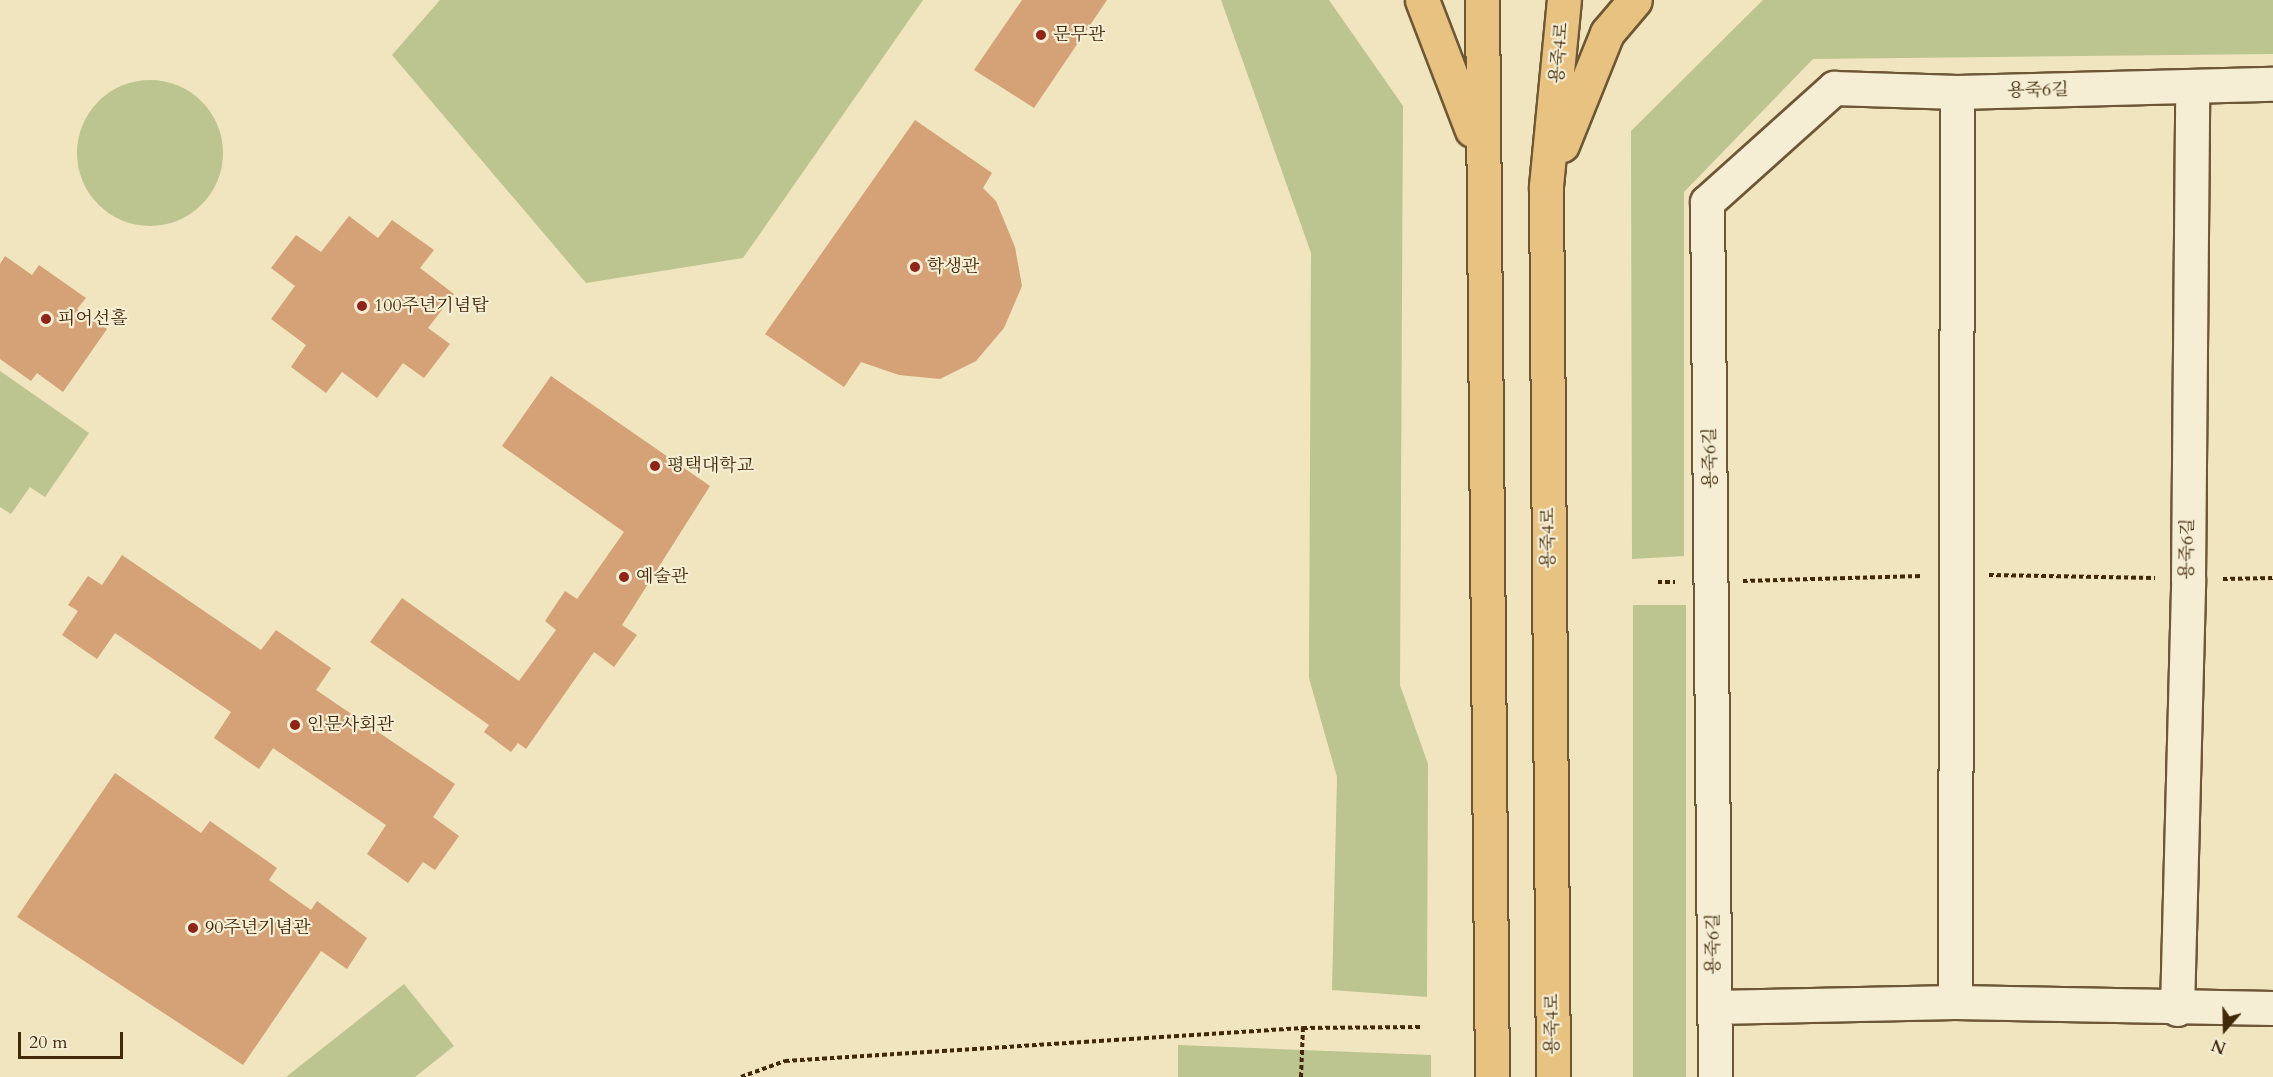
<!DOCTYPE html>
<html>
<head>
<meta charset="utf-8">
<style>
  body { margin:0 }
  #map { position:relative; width:2273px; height:1077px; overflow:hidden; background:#f0e5bf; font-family:Cardo,"Noto Serif KR",serif }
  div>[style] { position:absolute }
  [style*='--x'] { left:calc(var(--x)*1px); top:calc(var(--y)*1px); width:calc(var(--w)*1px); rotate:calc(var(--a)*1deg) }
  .green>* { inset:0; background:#bcc490; transform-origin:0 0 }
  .round { border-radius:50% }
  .building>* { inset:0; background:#d5a176 }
  .path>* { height:4px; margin-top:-2px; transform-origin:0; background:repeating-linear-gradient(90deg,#422809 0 4.5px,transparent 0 7.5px) }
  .roads { filter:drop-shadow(2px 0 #6e5736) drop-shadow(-2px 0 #6e5736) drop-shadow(0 2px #6e5736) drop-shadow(0 -2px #6e5736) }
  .minor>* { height:33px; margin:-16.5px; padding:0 16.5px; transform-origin:16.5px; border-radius:16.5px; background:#f5eed5 }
  .major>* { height:33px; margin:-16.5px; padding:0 16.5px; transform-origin:16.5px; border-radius:16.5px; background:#e8c280 }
  .dots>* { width:16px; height:16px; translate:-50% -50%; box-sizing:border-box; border:3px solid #f5eed5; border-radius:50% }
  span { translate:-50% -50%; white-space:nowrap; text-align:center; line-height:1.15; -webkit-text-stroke:4.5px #f5eed5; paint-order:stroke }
  .poi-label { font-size:18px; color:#422809 }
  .left { translate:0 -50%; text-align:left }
  .street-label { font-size:18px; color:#422809 }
  .north { position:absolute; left:2195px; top:999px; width:60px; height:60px; -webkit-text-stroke:4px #f5eed5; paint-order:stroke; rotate:200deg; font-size:16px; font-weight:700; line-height:24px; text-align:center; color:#422809 }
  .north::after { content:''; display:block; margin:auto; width:21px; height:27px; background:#422809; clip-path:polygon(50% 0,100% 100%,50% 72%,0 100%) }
  .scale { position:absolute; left:18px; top:1032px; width:105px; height:27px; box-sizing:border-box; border:3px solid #422809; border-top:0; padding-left:8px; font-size:18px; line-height:21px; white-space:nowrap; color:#422809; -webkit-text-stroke:4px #f5eed5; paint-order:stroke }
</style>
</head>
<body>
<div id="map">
  <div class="green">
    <i style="clip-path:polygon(440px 0,923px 0,743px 258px,586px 283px,392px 55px)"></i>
    <i style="clip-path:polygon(1221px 0,1329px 0,1403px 106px,1400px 685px,1428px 764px,1427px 997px,1332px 990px,1337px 777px,1309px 678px,1311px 253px)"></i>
    <i style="clip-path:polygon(1763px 0,2273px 0,2273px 54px,1813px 59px,1684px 192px,1684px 556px,1632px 559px,1631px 131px)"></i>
    <i class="round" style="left:77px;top:80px;width:146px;height:146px"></i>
    <i style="clip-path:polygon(0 371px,89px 433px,45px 497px,30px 487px,11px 514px,0 507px)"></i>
    <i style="left:1633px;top:605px;width:53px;height:472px"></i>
    <i style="clip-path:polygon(404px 984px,454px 1046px,415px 1077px,286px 1077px)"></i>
    <i style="clip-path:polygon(1178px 1045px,1431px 1055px,1431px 1077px,1178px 1077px)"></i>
  </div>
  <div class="building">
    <i style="clip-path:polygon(1022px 0,1107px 0,1034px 108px,974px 70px)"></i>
    <i style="clip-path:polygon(915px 120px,992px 173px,983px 188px,996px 201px,1015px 247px,1022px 286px,1004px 328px,976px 361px,940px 379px,899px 375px,861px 362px,844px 387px,765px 334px)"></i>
    <i style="clip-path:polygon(349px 216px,378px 238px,392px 220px,434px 250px,420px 268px,454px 294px,428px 328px,450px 344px,424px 378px,403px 363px,377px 398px,342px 372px,326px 393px,291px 367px,306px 345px,271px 319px,295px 286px,271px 268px,296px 235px,321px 252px)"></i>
    <i style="clip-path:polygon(5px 256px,32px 275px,39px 265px,86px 298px,77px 309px,107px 329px,63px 392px,37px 373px,31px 381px,0 359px,0 264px)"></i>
    <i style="clip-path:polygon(551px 376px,710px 486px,622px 625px,637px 635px,614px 667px,594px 652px,526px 749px,518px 743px,511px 752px,484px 732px,489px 725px,370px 642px,402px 598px,519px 681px,556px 630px,545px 621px,565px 591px,577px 599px,624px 532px,502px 446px)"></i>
    <i style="clip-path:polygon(122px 555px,261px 650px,276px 630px,331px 668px,316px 690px,455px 784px,433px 817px,459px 836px,435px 870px,423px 862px,408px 883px,367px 854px,386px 825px,273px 748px,259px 769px,214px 738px,231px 712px,115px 633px,97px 659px,62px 635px,78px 611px,68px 605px,88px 576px,102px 585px)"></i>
    <i style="clip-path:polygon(115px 773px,201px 833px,210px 821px,277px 868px,269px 880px,311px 910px,317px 901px,367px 938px,347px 969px,321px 951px,243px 1065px,17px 917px)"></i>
  </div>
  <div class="path">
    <i style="--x:1989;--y:575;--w:166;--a:1"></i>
    <i style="--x:2223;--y:579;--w:50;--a:-1.1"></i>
    <i style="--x:1743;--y:581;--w:178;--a:-1.6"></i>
    <i style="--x:1658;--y:582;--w:17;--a:0"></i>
    <i style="--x:741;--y:1077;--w:47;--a:-20"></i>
    <i style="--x:785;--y:1061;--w:519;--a:-3.65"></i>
    <i style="--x:1301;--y:1077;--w:49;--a:-87.7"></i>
    <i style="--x:1303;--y:1028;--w:118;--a:-0.5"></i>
  </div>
  <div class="roads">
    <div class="minor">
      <i style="--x:1955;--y:1002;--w:910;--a:-89.87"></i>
      <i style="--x:1714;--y:1007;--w:241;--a:-1.2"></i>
      <i style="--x:1955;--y:1002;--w:318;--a:1.1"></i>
      <i style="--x:2177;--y:1009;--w:430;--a:-88.5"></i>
      <i style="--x:2188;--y:579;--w:490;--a:-89.5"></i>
      <i style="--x:1715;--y:1077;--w:875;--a:-90.52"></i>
      <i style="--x:1707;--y:202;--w:171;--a:-41.9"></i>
      <i style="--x:1834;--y:88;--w:123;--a:1.9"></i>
      <i style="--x:1957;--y:92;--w:316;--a:-1.5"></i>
    </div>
    <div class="major">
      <i style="--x:1422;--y:0;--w:139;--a:69"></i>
      <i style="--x:1482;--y:0;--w:1077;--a:89.47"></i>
      <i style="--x:1562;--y:145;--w:121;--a:-68.1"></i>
      <i style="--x:1607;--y:33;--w:43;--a:-49.7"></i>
      <i style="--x:1553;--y:1077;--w:891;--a:-90.45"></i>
      <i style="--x:1546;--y:186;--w:187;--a:-84.5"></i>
    </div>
  </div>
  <div class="dots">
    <i style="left:1041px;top:35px;background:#8f2418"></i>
    <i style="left:915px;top:267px;background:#8f2418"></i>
    <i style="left:362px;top:306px;background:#8f2418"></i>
    <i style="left:46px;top:319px;background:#8f2418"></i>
    <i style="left:655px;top:466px;background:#8f2418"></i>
    <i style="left:624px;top:577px;background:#8f2418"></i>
    <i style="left:295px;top:725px;background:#8f2418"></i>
    <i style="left:193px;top:928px;background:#8f2418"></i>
  </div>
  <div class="poi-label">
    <span class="left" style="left:1053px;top:35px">문무관</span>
    <span class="left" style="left:927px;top:267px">학생관</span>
    <span class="left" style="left:374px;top:306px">100주년기념탑</span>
    <span class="left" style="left:58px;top:319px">피어선홀</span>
    <span class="left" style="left:667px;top:466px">평택대학교</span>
    <span class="left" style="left:636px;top:577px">예술관</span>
    <span class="left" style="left:307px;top:725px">인문사회관</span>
    <span class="left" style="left:205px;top:928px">90주년기념관</span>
  </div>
  <div class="street-label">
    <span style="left:1560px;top:53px;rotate:-85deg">용죽4로</span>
    <span style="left:2038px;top:91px;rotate:-1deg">용죽6길</span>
    <span style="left:1711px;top:458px;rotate:-91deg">용죽6길</span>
    <span style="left:1549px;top:538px;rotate:-90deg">용죽4로</span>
    <span style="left:2188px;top:549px;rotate:-89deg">용죽6길</span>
    <span style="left:1714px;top:944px;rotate:-90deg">용죽6길</span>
    <span style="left:1553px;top:1024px;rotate:-90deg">용죽4로</span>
  </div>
  <div class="north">N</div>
  <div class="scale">20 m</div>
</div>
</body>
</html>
